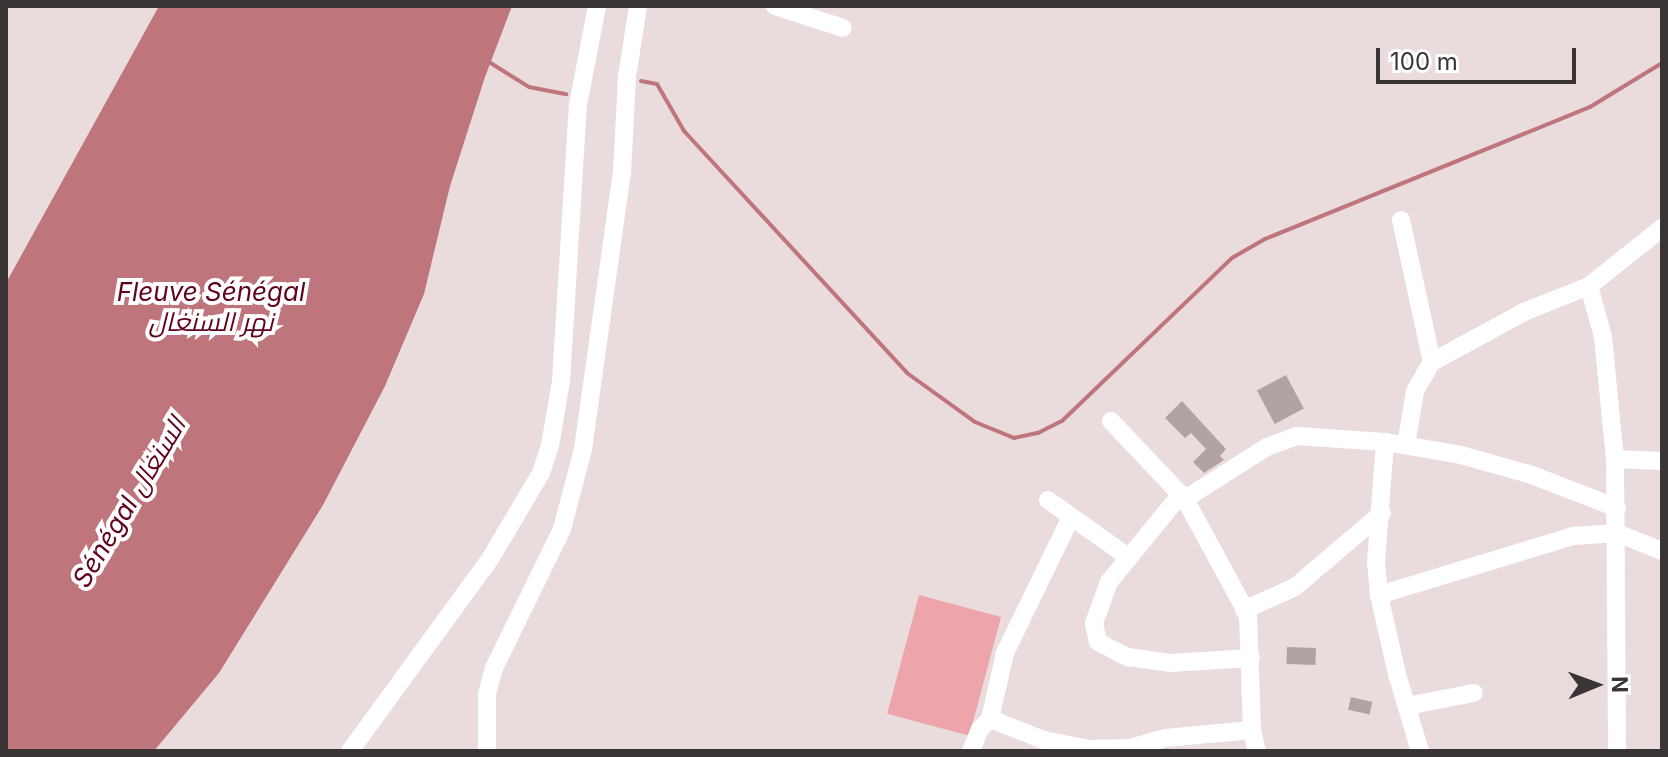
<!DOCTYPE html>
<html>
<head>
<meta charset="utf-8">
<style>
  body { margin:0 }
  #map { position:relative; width:1668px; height:757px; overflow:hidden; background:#eadcdd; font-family:Inter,Cairo,sans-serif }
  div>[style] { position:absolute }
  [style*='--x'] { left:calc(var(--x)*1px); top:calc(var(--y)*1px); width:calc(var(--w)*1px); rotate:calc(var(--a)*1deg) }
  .green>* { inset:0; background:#eda5ab; transform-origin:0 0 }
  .water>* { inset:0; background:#bf757c }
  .stream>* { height:4px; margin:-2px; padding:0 2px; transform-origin:2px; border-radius:2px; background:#bf757c }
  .building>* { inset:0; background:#b1a3a4; transform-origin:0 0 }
  .minor>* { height:18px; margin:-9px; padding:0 9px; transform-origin:9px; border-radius:9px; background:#fff }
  span { translate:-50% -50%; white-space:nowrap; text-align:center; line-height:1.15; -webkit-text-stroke:8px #fff; paint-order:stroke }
  .water-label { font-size:26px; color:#61021e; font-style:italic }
  .frame { position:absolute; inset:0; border:8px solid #3a3535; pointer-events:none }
  .north { position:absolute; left:1556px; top:645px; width:80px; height:80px; -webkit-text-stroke:6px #fff; paint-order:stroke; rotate:89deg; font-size:22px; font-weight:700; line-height:32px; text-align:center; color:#3a3535 }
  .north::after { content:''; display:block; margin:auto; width:28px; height:36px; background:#3a3535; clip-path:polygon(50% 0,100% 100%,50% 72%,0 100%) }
  .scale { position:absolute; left:1376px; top:48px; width:200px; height:36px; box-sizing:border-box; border:4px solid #3a3535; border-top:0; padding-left:10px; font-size:24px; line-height:28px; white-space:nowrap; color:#3a3535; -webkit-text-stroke:6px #fff; paint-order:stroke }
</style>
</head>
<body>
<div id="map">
  <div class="green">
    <i style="left:919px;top:595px;width:85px;height:123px;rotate:15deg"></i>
  </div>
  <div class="water">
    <i style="clip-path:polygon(159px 6px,512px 6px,485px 77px,450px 186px,424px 294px,385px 386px,323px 505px,219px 673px,154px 751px,6px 751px,6px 283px)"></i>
  </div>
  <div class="stream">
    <i style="--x:489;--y:62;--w:47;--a:32"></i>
    <i style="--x:529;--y:87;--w:38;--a:11"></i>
    <i style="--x:641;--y:81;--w:16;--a:11"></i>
    <i style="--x:657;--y:84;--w:54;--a:60.1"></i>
    <i style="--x:684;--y:131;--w:329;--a:47.3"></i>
    <i style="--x:907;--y:373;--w:84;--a:35.8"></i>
    <i style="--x:975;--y:422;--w:42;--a:22.3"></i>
    <i style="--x:1014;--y:438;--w:25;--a:-12"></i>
    <i style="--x:1038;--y:433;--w:27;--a:-27"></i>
    <i style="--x:1062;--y:421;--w:236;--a:-43.8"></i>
    <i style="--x:1232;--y:258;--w:38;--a:-30"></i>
    <i style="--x:1265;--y:239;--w:351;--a:-22.1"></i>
    <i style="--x:1590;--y:107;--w:84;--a:-31.4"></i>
  </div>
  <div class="building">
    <i style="left:1286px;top:375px;width:38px;height:33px;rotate:62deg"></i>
    <i style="clip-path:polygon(1182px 401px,1226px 449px,1220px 456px,1224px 460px,1204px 473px,1193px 462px,1206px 449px,1191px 433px,1185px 438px,1165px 418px)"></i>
    <i style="left:1287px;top:647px;width:29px;height:17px;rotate:2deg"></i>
    <i style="left:1351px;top:697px;width:22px;height:13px;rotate:13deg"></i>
  </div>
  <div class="minor">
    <i style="--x:775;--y:6;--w:71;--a:17.9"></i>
    <i style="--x:1401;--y:220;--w:145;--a:77.7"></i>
    <i style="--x:1589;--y:286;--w:53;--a:74.6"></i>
    <i style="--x:1603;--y:337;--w:123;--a:84.4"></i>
    <i style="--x:1615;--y:459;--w:292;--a:89.6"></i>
    <i style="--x:1111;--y:421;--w:108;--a:46.5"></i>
    <i style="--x:1185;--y:499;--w:132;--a:61.5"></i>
    <i style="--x:1248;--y:615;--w:115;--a:88"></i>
    <i style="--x:1252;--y:730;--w:22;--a:77"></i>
    <i style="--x:1385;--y:442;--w:119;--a:94.3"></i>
    <i style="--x:1376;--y:561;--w:34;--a:85"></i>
    <i style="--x:1379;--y:595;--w:81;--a:77.2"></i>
    <i style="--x:1397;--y:674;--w:80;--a:73.4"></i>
    <i style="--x:1406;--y:445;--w:55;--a:-80.5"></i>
    <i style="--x:1415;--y:391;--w:34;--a:-60"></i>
    <i style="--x:1432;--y:362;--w:105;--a:-28.5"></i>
    <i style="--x:1524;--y:312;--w:70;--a:-21.8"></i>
    <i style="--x:1589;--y:286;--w:93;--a:-38.5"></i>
    <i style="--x:1615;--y:459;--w:47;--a:2.4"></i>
    <i style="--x:1181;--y:494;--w:114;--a:129.3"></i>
    <i style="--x:1109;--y:582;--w:44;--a:110.1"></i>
    <i style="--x:1094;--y:623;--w:19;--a:78"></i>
    <i style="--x:1098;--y:642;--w:34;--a:27"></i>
    <i style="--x:1128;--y:657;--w:42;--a:8.1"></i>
    <i style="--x:1170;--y:663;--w:81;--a:-3.5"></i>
    <i style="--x:1185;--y:499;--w:97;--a:-32.4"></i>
    <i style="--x:1267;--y:447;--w:32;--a:-20"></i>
    <i style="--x:1297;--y:436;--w:88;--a:3.9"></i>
    <i style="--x:1385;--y:442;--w:77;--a:9.7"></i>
    <i style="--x:1461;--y:455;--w:74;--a:15.7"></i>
    <i style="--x:1532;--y:475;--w:91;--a:21.2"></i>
    <i style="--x:1048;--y:500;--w:98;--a:35.5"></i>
    <i style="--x:1379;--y:595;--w:203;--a:-16.9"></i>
    <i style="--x:1573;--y:536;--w:44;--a:-3.9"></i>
    <i style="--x:1617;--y:533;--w:48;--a:21.8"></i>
    <i style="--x:1244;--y:610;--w:56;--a:-24.3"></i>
    <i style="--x:1295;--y:587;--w:114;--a:-40.4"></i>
    <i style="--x:1407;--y:706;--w:68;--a:-11"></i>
    <i style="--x:990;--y:719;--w:58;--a:21.3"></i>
    <i style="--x:1044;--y:740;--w:46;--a:11.3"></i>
    <i style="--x:1089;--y:749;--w:41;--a:-1.4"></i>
    <i style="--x:1130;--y:748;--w:36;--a:-16"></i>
    <i style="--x:1165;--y:738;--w:87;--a:-5.3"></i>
    <i style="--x:350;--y:751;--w:238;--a:-53.9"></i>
    <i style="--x:490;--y:559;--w:100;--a:-59.3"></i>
    <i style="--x:541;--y:473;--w:28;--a:-72"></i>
    <i style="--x:550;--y:446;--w:66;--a:-80.4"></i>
    <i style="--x:561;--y:381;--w:277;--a:-86.5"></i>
    <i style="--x:578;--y:105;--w:101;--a:-79.1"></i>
    <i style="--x:487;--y:751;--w:57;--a:-90"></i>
    <i style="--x:487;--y:694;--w:27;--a:-75"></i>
    <i style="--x:494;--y:668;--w:155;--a:-63.9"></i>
    <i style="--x:562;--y:529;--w:83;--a:-75.3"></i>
    <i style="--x:583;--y:449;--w:279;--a:-82"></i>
    <i style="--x:622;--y:173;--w:96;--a:-87"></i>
    <i style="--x:627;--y:77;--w:72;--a:-81.2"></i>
    <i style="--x:971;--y:751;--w:24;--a:-68"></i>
    <i style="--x:980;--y:729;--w:14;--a:-45"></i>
    <i style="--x:990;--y:719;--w:68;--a:-77.2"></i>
    <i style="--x:1005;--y:653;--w:151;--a:-64.1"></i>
  </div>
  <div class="water-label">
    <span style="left:211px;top:307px">Fleuve Sénégal<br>نهر السنغال</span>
    <span style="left:129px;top:502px;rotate:-59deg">Sénégal السنغال</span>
  </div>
  <div class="frame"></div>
  <div class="north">N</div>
  <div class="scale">100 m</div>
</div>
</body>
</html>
